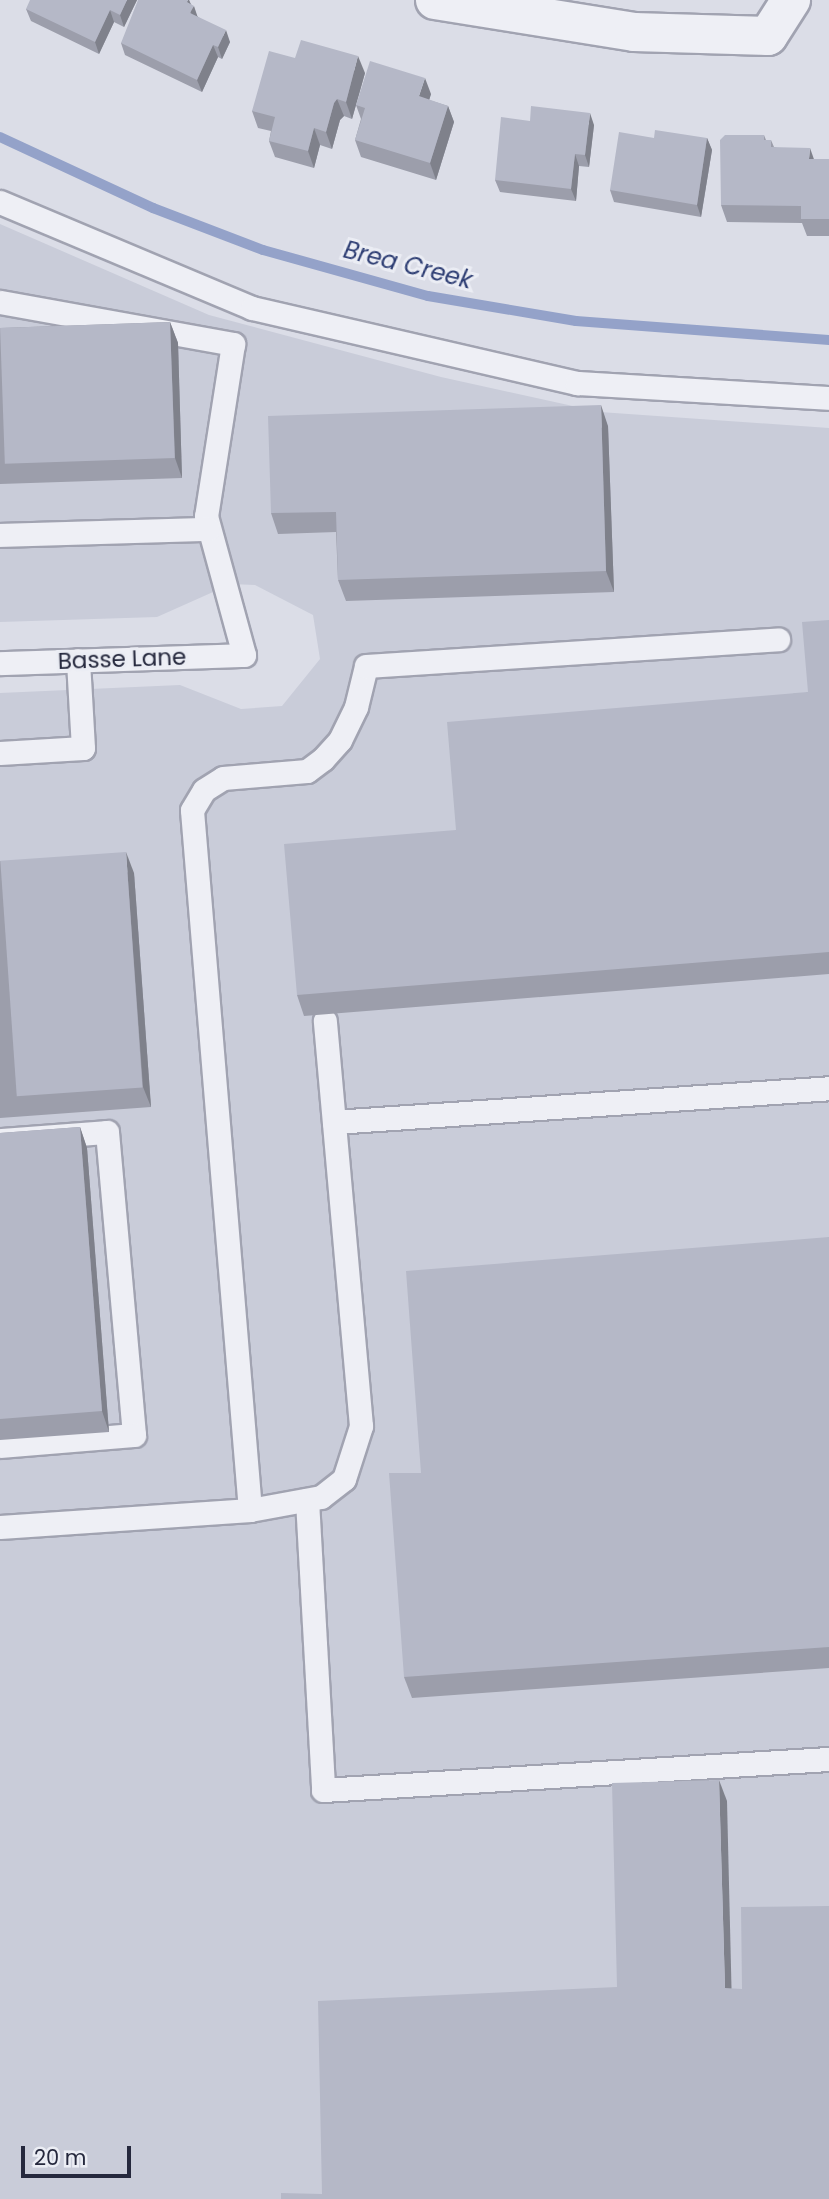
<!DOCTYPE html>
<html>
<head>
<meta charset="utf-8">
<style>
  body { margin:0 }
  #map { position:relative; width:829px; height:2199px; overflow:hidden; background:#dbdde7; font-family:Poppins,sans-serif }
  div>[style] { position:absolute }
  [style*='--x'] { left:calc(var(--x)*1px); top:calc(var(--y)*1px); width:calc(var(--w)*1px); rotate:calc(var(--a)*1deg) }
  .built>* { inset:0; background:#c9ccd9 }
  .stream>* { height:10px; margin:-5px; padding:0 5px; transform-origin:5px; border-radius:5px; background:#94a2c9 }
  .roads { filter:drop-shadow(2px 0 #a1a3b1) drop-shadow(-2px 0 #a1a3b1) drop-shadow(0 2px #a1a3b1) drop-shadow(0 -2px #a1a3b1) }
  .service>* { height:23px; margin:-11.5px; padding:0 11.5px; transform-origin:11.5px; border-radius:11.5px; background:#eeeff5 }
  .minor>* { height:38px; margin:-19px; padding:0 19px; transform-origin:19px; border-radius:19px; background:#eeeff5 }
  .wall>* { inset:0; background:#9c9eab }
  .shaded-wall>* { inset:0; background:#7f818b }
  .building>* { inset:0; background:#b5b8c7; transform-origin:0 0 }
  span { translate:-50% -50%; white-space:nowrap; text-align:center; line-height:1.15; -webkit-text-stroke:6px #ebedf4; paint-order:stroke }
  .street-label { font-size:23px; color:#25283d }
  .water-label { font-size:24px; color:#2d3d73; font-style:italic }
  .scale { position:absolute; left:21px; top:2146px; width:110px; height:32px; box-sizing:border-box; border:4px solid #25283d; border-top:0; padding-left:9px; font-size:21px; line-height:24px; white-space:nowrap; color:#25283d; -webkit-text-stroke:5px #ebedf4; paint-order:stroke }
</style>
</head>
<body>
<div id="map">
  <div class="built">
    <i style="clip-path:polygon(0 224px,209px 315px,441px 377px,600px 412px,829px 428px,829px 2199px,0 2199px,0 693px,180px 685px,241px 709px,282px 706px,320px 659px,313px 615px,255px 585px,231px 584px,157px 617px,0 622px)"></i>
  </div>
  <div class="stream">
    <i style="--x:0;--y:137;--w:169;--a:24.9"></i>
    <i style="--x:153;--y:208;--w:118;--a:20.9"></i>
    <i style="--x:263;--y:250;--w:171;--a:15.6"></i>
    <i style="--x:428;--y:296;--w:150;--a:9.6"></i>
    <i style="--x:576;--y:321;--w:254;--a:4.3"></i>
  </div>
  <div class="roads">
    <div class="service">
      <i style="--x:0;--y:202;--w:273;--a:22.8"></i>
      <i style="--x:252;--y:308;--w:334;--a:13"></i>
      <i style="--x:577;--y:383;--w:252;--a:3.4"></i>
      <i style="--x:0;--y:302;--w:237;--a:10.2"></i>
      <i style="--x:233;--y:344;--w:174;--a:98.9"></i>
      <i style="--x:206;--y:516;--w:144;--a:74.7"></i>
      <i style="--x:244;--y:655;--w:244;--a:178.1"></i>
      <i style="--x:0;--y:535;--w:208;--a:-1.7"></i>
      <i style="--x:0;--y:753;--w:83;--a:-3.4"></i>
      <i style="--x:83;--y:748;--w:88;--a:-93.3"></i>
      <i style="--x:334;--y:1122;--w:496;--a:-3.9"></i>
      <i style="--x:0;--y:1140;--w:107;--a:-4.3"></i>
      <i style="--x:107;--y:1132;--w:304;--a:84.9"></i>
      <i style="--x:134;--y:1435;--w:134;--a:175.3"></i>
      <i style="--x:307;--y:1500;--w:290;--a:86.8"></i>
      <i style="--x:323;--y:1790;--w:507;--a:-3.51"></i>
      <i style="--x:250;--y:1510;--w:702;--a:-94.74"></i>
      <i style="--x:192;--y:810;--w:23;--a:-59"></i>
      <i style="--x:204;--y:790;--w:22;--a:-32"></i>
      <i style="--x:223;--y:778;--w:84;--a:-4.8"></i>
      <i style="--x:307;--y:771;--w:20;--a:-37"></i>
      <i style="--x:323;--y:759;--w:25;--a:-48"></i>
      <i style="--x:340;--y:740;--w:37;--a:-64"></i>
      <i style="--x:356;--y:707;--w:42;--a:-76.3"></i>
      <i style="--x:366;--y:666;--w:413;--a:-3.7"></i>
      <i style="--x:0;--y:1527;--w:251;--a:-3.9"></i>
      <i style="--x:250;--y:1510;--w:72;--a:-10.4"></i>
      <i style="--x:321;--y:1497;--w:29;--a:-38"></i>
      <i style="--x:344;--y:1479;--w:56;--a:-72.2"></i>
      <i style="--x:361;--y:1426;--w:407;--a:-95.1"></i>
    </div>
    <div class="minor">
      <i style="--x:435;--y:0;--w:202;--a:9.1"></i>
      <i style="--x:634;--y:32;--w:134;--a:1.7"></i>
      <i style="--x:768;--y:36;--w:43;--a:-57.4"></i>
    </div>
  </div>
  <div class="wall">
    <i style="clip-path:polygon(137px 0,124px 27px,114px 22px,99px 54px,31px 21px,26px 9px)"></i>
    <i style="clip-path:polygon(189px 0,197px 16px,230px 42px,222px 59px,218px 57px,202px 92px,125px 55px,121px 43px)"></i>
    <i style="clip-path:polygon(295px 58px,365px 73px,352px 119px,344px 116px,340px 120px,332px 149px,320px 145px,314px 168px,275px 157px,269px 141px,271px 131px,258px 128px,252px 111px)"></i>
    <i style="clip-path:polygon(431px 94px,429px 100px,448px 106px,454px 122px,436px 180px,361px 157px,355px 140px,361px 119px,356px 105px)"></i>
    <i style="clip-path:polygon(530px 121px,594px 125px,589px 167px,579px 166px,576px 201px,500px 192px,495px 180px)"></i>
    <i style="clip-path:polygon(764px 135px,766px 140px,771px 140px,774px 147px,814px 159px,829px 159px,829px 236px,807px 236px,802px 223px,727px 222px,721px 205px)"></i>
    <i style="clip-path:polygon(654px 138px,707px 138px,712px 150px,701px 217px,614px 202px,610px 190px)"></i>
    <i style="clip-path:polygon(170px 322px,178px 343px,182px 478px,0 484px,0 328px)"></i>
    <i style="clip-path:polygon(608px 426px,614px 592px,346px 601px,338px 580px,336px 532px,278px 534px,271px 513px)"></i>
    <i style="clip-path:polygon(829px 620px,829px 974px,304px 1016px,297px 995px,456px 830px,808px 692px)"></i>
    <i style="clip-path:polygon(0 861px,134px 873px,151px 1107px,0 1118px)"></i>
    <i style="clip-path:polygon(80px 1127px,87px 1148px,109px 1432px,0 1440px,0 1133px)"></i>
    <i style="clip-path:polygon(829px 1237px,829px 1668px,412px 1698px,404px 1677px,421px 1473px)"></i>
  </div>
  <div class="shaded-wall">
    <i style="clip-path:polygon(127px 0,137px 0,124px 27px,120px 15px)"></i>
    <i style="clip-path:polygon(188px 0,189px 0,192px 8px,194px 6px,198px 18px,195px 24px,187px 2px)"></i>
    <i style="clip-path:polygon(110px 10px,114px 22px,99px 54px,95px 42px)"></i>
    <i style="clip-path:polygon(226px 30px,230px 42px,222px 59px,218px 47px)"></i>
    <i style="clip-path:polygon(213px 45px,218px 57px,202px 92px,197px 80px)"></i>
    <i style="clip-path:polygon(358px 56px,365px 73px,352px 119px,346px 102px)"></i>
    <i style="clip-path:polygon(425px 78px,431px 94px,425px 113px,419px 96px)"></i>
    <i style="clip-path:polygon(337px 99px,344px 116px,340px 120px,332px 149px,326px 132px,334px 103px)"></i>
    <i style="clip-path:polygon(448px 106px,454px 122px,436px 180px,430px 163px)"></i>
    <i style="clip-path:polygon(590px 113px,594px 125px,589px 167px,585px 155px)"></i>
    <i style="clip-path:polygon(314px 128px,320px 145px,314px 168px,308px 151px)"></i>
    <i style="clip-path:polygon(707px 138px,712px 150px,701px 217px,697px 205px)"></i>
    <i style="clip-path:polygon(810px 148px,816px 165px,809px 159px)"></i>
    <i style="clip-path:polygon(575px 154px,579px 166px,576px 201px,571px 189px)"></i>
    <i style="clip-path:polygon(170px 322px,178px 343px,182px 478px,175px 458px)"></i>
    <i style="clip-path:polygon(601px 405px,608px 426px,614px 592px,606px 571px)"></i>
    <i style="clip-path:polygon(126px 852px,134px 873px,151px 1107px,143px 1087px)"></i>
    <i style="clip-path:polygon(80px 1127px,87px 1148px,109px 1432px,102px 1411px)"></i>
    <i style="clip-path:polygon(719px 1780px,727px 1801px,732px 2009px,725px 1988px)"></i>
  </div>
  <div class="building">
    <i style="clip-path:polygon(30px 0,127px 0,120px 15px,110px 10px,95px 42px,26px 9px)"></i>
    <i style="clip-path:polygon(138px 0,188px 0,187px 2px,194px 6px,190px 13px,226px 30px,218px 47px,213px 45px,197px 80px,121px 43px)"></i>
    <i style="clip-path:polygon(301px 40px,358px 56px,346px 102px,337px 99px,334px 103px,326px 132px,314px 128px,308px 151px,269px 141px,275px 117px,252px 111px,269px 51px,295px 58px)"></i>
    <i style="clip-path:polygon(370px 61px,425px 78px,419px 96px,448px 106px,430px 163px,355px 140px,365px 108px,356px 105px)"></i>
    <i style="clip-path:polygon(531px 106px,590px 113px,585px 155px,575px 154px,571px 189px,495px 180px,501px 117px,530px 121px)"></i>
    <i style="clip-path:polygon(655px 130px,707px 138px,697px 205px,610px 190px,619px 132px,654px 138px)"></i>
    <i style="clip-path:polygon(725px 135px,764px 135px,764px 140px,771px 140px,771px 147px,810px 148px,809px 159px,829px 159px,829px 219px,801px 219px,801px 206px,721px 205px,720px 140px)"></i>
    <i style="left:170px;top:322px;width:136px;height:170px;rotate:88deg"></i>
    <i style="clip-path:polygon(601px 405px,606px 571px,338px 580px,336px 512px,271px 513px,268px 416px)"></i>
    <i style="clip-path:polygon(829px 620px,829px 952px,297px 995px,284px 844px,456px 830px,447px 722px,808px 692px,802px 622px)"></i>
    <i style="left:126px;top:852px;width:236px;height:126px;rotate:86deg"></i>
    <i style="clip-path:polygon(80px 1127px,102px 1411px,0 1419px,0 1133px)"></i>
    <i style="clip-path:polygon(829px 1237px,829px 1647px,404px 1677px,389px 1473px,421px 1473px,406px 1271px)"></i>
    <i style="clip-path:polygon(719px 1780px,725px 1988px,742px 1989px,741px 1907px,829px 1906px,829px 2199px,281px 2199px,281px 2193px,322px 2194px,318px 2001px,617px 1987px,612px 1783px)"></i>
  </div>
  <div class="street-label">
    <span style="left:122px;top:659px;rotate:-2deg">Basse Lane</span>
  </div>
  <div class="water-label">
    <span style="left:408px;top:265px;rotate:14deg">Brea Creek</span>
  </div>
  <div class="scale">20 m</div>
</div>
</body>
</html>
